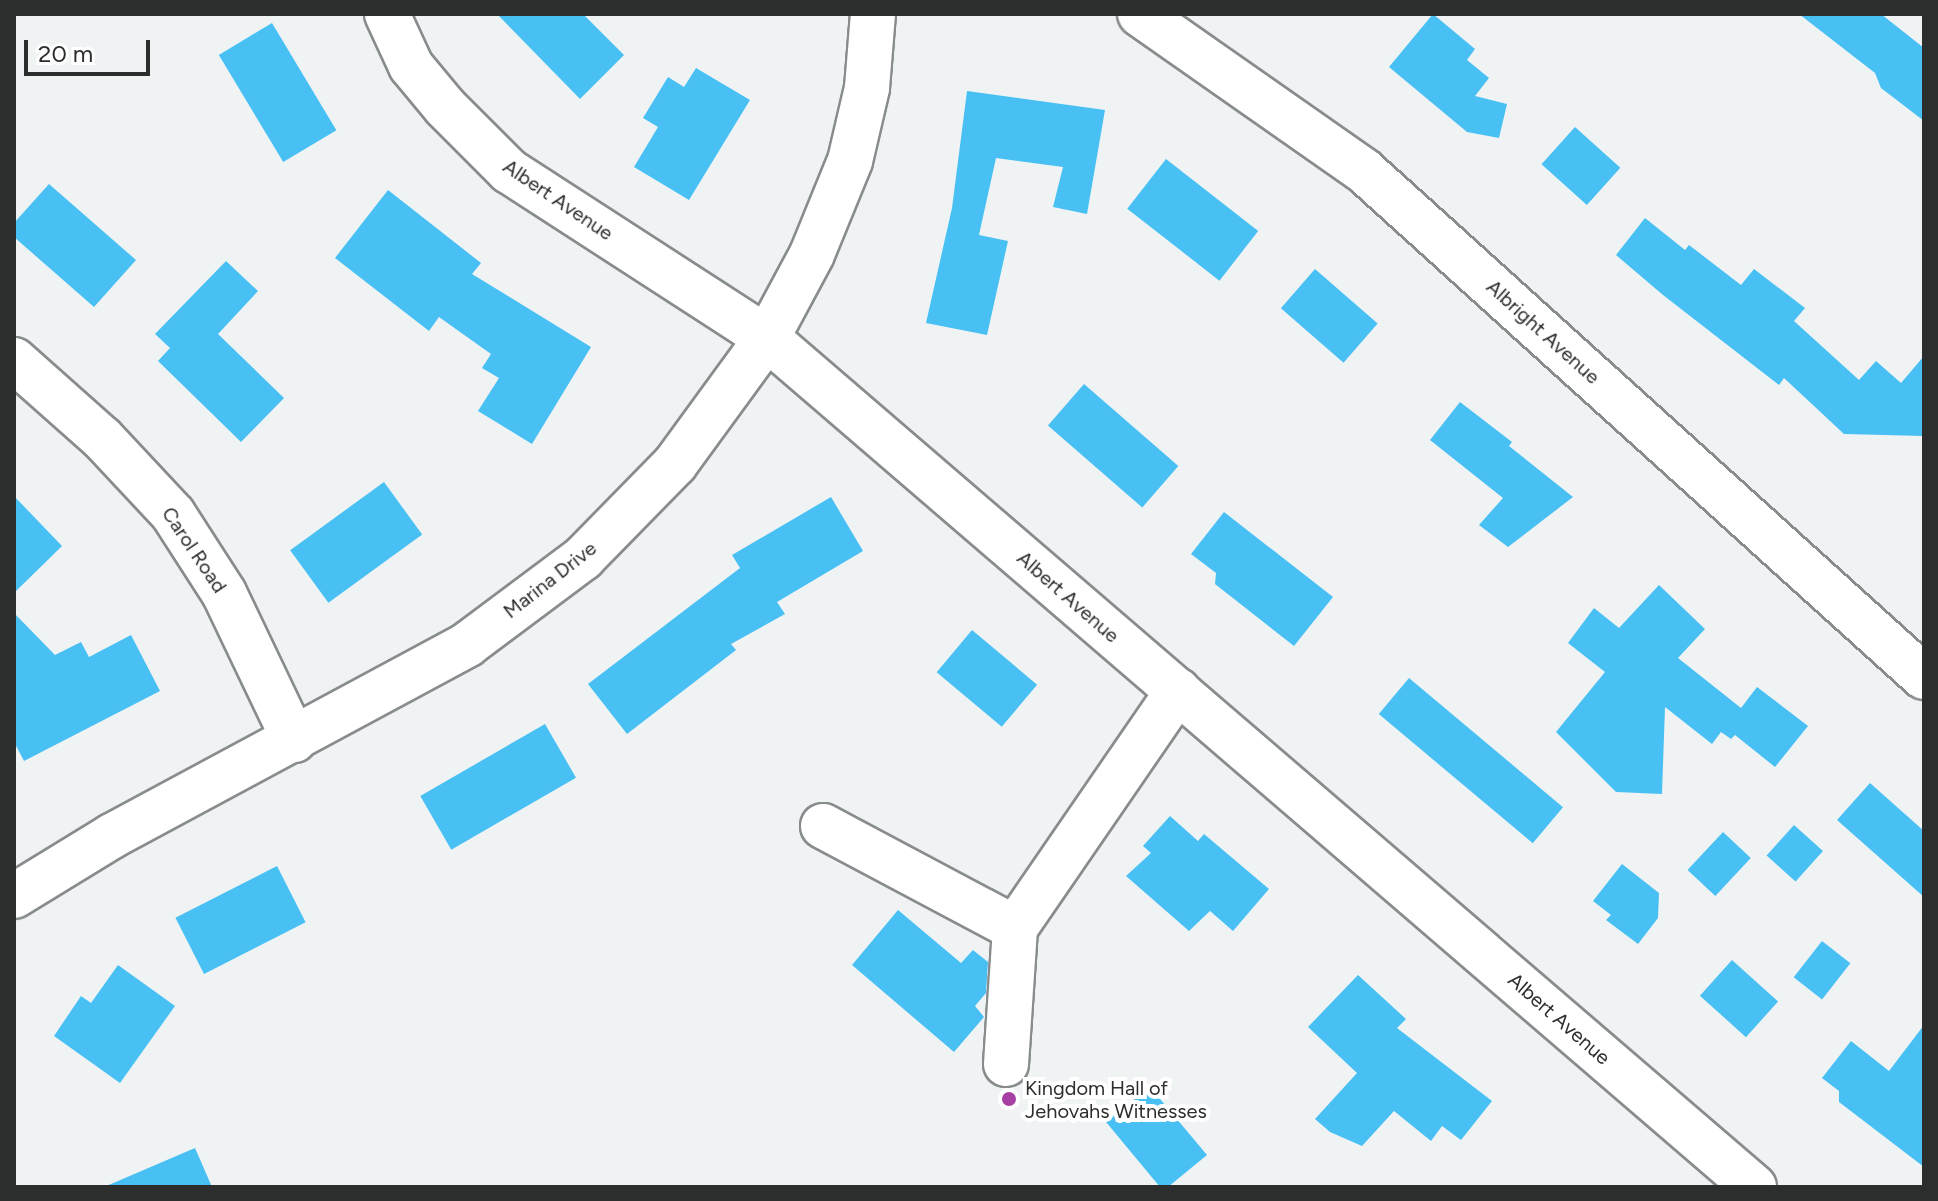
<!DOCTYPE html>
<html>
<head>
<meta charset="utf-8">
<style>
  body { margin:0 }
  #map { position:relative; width:1938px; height:1201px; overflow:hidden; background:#eff3f4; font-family:Figtree,sans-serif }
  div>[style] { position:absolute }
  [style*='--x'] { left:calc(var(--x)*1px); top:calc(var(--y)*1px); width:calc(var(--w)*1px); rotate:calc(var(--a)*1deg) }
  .building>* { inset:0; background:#49c0f4; transform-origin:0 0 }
  .roads { filter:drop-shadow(2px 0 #898c8d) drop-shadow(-2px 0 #898c8d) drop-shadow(0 2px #898c8d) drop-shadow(0 -2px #898c8d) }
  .minor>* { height:44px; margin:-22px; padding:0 22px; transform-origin:22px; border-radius:22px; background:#fff }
  .dots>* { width:22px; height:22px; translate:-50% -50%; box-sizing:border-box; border:4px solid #fff; border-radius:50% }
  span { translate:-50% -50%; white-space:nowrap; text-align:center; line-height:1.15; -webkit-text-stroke:8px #fff; paint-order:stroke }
  .street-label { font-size:20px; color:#2c2d2d }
  .poi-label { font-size:20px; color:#2c2d2d }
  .left { translate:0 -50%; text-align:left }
  .frame { position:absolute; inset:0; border:16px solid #2c2d2d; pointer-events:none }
  .scale { position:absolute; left:24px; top:40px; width:126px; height:36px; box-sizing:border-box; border:4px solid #2c2d2d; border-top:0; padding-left:10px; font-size:24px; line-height:28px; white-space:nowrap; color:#2c2d2d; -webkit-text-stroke:6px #fff; paint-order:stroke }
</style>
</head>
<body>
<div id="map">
  <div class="building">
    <i style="clip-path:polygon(497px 14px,583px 14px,624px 55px,580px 99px)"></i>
    <i style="clip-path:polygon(1433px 14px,1475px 49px,1467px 60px,1489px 78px,1475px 96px,1507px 104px,1499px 138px,1467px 132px,1389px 67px)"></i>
    <i style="clip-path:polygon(1799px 14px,1881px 14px,1924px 48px,1924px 121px,1881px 88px,1875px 73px)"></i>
    <i style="left:272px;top:23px;width:125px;height:62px;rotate:59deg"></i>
    <i style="clip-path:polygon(696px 68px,750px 100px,689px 200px,634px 167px,658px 127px,643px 118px,668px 77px,684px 87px)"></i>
    <i style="clip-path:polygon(967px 91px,1105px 110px,1087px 214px,1053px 207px,1063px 167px,996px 158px,979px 235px,1008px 241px,987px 335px,926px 323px,952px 208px)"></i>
    <i style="left:1575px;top:127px;width:61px;height:50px;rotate:42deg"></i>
    <i style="left:1166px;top:159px;width:117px;height:63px;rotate:38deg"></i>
    <i style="clip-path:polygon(49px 184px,136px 260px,94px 307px,14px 237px,14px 223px)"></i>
    <i style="clip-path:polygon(388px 190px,481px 263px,472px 274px,591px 347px,532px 444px,478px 411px,499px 378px,482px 368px,491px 354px,439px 317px,429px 331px,335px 258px)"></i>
    <i style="clip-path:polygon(1645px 218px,1685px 250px,1689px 245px,1741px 285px,1754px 269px,1805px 308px,1794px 321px,1859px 380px,1876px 361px,1901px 383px,1924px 356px,1924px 436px,1844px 434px,1784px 378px,1779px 385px,1663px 295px,1616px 255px)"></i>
    <i style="clip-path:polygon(226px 261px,258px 291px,218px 334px,284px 398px,241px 442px,158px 361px,170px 348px,155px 334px)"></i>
    <i style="left:1315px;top:269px;width:83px;height:52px;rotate:41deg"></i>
    <i style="left:1084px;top:384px;width:125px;height:55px;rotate:41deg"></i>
    <i style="clip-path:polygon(1460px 402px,1512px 442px,1509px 446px,1573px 497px,1508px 547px,1479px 525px,1503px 498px,1430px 440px)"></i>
    <i style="left:384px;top:482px;width:65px;height:116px;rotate:54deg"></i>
    <i style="clip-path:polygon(14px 496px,62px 546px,14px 593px)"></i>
    <i style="clip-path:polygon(831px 497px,863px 551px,777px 602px,785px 614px,731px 644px,736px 650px,627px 734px,588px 684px,740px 568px,732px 555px)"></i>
    <i style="clip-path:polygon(1224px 512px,1333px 597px,1294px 646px,1215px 584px,1216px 573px,1191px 554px)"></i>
    <i style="clip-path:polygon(1659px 585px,1705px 629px,1678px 658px,1741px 708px,1757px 687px,1808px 726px,1775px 767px,1735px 735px,1731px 739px,1721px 732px,1712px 744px,1665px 707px,1662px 794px,1616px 792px,1556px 732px,1605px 672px,1568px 643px,1594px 608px,1619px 628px)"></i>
    <i style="clip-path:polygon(14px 613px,55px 655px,81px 642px,89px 657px,131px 635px,160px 691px,24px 761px,14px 742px)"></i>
    <i style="left:972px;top:630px;width:85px;height:55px;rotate:40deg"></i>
    <i style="left:1409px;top:678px;width:201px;height:47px;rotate:40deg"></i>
    <i style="left:545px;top:724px;width:62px;height:144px;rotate:60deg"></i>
    <i style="clip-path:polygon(1870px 783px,1924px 831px,1924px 897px,1837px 820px)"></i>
    <i style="clip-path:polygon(1170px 816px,1198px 841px,1204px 834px,1269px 889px,1233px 931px,1210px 911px,1189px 931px,1126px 876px,1151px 853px,1143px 846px)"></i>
    <i style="left:1794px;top:825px;width:39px;height:41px;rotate:42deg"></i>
    <i style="left:1723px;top:832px;width:38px;height:52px;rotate:43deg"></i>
    <i style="clip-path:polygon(1622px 864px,1659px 893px,1658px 918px,1638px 944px,1606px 920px,1611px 915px,1593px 901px)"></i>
    <i style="left:277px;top:866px;width:63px;height:114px;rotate:63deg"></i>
    <i style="clip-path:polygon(898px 910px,961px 963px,973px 950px,988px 962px,986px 993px,975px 1006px,984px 1017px,954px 1052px,852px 965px)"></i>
    <i style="left:1822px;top:941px;width:36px;height:46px;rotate:38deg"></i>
    <i style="left:1732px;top:960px;width:62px;height:48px;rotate:42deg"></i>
    <i style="clip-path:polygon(118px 965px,175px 1006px,120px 1083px,54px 1036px,81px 996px,91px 1003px)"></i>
    <i style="clip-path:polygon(1358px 975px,1406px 1019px,1397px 1028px,1492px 1101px,1461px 1140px,1442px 1126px,1431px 1141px,1394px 1111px,1362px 1146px,1330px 1132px,1315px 1119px,1357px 1073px,1308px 1027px)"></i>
    <i style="clip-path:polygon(1924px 1025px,1924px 1167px,1839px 1102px,1839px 1091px,1822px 1078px,1851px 1041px,1889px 1071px)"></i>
    <i style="clip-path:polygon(1150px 1087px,1207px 1155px,1168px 1187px,1160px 1187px,1106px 1122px)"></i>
    <i style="clip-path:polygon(195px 1148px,212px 1187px,104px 1187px)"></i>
  </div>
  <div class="roads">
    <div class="minor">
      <i style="--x:387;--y:14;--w:57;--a:65.2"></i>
      <i style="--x:411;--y:66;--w:53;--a:50.3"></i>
      <i style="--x:445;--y:107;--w:91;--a:45"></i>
      <i style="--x:509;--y:171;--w:307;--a:32.9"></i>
      <i style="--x:767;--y:338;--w:1302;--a:40.7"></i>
      <i style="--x:1140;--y:14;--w:272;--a:35"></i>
      <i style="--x:1363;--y:170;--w:756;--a:42.11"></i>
      <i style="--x:14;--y:360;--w:118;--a:41.6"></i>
      <i style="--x:102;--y:438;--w:104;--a:46.9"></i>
      <i style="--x:173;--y:514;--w:94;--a:57.2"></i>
      <i style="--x:224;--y:593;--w:163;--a:64.5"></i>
      <i style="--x:823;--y:826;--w:217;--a:28"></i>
      <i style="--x:1015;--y:928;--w:288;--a:-55.5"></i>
      <i style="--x:14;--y:896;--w:115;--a:-31.5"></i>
      <i style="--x:112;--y:836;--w:404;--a:-28.3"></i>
      <i style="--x:468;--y:644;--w:144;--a:-36.8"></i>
      <i style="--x:583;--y:558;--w:132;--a:-45.6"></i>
      <i style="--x:675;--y:464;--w:156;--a:-53.9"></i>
      <i style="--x:767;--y:338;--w:95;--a:-61.8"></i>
      <i style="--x:812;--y:254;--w:100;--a:-67.8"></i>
      <i style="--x:850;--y:161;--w:75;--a:-76.9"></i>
      <i style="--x:867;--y:88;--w:74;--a:-85.4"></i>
      <i style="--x:1006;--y:1064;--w:136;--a:-86.2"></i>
    </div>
  </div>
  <div class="dots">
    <i style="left:1009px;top:1099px;background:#a640a4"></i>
  </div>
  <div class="street-label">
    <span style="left:558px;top:200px;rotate:34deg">Albert Avenue</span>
    <span style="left:1543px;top:332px;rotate:42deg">Albright Avenue</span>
    <span style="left:194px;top:550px;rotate:56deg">Carol Road</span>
    <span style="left:550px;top:580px;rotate:-38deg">Marina Drive</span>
    <span style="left:1068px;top:597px;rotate:41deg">Albert Avenue</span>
    <span style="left:1559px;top:1019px;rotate:41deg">Albert Avenue</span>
  </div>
  <div class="poi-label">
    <span class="left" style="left:1025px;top:1100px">Kingdom Hall of<br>Jehovahs Witnesses</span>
  </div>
  <div class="frame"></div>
  <div class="scale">20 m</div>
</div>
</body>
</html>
